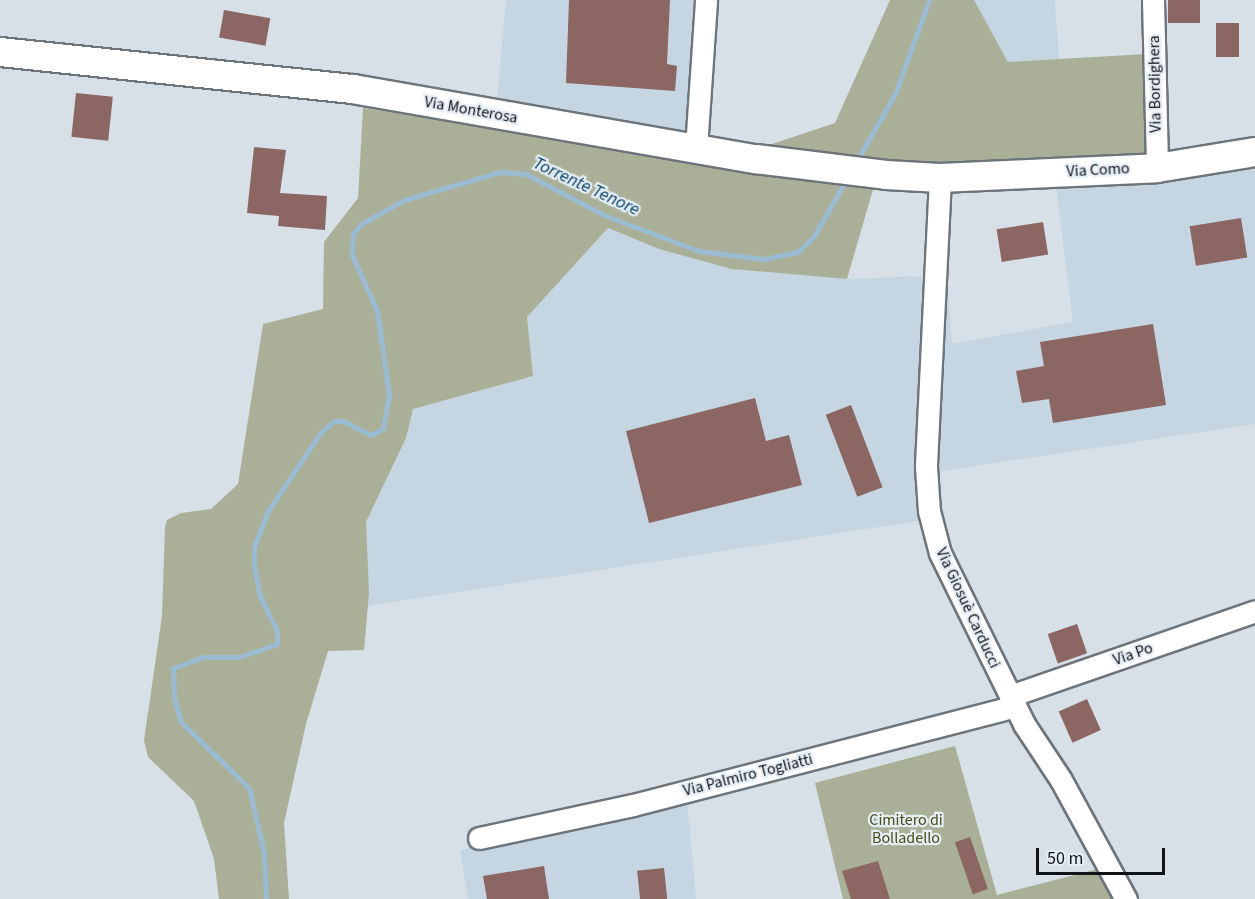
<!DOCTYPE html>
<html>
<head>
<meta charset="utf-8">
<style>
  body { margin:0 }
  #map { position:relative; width:1255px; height:899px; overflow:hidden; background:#d7e0e7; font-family:"Source Sans 3",sans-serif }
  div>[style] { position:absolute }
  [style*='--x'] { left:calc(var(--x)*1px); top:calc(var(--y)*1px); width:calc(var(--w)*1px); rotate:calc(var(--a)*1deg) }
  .built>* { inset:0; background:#c5d5e1 }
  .green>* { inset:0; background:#aab097 }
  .stream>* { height:5px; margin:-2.5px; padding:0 2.5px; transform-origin:2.5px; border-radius:2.5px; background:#9bbbd3 }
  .building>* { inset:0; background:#8b6662; transform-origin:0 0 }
  .roads { filter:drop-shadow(2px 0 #6d757b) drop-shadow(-2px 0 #6d757b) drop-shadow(0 2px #6d757b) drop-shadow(0 -2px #6d757b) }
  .minor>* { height:21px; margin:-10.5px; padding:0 10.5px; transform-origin:10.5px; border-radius:10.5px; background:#fff }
  .secondary>* { height:28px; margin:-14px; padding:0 14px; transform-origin:14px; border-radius:14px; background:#fff }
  span { translate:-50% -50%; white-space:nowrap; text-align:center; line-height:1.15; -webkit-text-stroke:4.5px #e5edf5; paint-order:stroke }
  .street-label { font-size:16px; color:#111416 }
  .park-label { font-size:16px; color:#464f17 }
  .water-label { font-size:18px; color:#023f5f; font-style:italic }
  .scale { position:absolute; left:1036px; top:848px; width:129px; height:27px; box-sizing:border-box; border:3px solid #111416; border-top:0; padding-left:8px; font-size:18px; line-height:21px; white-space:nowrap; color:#111416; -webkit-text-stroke:4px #e5edf5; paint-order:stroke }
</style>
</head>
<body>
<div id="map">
  <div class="built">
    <i style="clip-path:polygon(506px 0,695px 0,686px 157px,497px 100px)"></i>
    <i style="clip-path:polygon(974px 0,1055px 0,1059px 59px,1008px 62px)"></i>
    <i style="clip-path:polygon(1255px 170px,1255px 424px,929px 473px,937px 518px,367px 606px,366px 522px,406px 438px,413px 409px,533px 376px,527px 317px,608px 228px,659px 249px,847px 279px,947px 275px,952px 344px,1073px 322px,1056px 185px)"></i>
    <i style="clip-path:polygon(687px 799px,696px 899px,468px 899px,460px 850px)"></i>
  </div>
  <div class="green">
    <i style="clip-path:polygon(890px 0,974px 0,1008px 62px,1146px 54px,1146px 154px,939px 166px,865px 164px,763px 147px,835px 123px)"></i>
    <i style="clip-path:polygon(363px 108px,874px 186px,847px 279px,732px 269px,659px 249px,608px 228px,527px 317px,533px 376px,413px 409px,406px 438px,366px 522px,369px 593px,364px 650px,328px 651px,306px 724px,284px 823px,289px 899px,219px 899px,214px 859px,194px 801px,148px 757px,144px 740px,162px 616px,165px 527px,167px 520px,181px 513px,211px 509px,238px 484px,263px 324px,323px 309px,324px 242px,358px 198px)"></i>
    <i style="clip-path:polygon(955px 746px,997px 895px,1098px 869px,1116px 899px,843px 899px,815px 783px)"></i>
  </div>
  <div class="stream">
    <i style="--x:856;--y:162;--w:78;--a:-60.2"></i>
    <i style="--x:895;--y:94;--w:100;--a:-70.1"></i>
    <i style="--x:266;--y:899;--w:45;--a:-92.5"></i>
    <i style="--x:264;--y:854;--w:68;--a:-102.8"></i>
    <i style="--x:249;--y:788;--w:95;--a:-135.9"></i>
    <i style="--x:181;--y:722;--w:25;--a:-106"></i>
    <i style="--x:174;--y:698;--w:30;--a:-92"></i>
    <i style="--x:173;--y:668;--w:32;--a:-20"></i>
    <i style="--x:203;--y:657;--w:36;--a:0"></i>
    <i style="--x:239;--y:657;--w:40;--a:-18.9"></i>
    <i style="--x:277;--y:644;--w:13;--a:-90"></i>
    <i style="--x:277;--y:631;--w:39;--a:-116"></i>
    <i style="--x:260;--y:596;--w:32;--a:-101"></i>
    <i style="--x:254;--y:565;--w:18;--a:-90"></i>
    <i style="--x:254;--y:547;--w:39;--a:-69"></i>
    <i style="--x:268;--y:511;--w:95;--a:-56.1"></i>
    <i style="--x:321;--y:432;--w:17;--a:-40"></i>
    <i style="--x:334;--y:421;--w:9;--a:0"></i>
    <i style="--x:343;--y:421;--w:30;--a:27"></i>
    <i style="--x:370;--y:435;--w:14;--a:-25"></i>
    <i style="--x:383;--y:429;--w:36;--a:-80"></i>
    <i style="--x:389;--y:394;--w:84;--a:-98.2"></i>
    <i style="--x:377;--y:311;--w:61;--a:-114.1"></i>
    <i style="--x:352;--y:255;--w:21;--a:-87"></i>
    <i style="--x:353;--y:234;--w:13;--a:-51"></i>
    <i style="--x:361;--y:224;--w:49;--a:-29.2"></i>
    <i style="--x:404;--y:200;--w:99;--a:-16.4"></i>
    <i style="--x:499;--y:172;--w:27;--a:4"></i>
    <i style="--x:526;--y:174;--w:88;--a:27.7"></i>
    <i style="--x:604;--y:215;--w:102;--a:20.8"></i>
    <i style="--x:699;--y:251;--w:65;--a:7"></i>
    <i style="--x:764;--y:259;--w:35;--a:-12"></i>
    <i style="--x:798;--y:252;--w:23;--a:-45"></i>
    <i style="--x:814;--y:236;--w:64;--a:-60.3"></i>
  </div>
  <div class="building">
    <i style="clip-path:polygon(569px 0,670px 0,667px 64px,677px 66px,675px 91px,566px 83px)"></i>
    <i style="left:1168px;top:0;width:32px;height:23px"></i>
    <i style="left:224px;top:10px;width:47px;height:28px;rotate:10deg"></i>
    <i style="left:1216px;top:23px;width:23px;height:34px"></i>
    <i style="left:76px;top:93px;width:37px;height:44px;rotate:6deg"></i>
    <i style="clip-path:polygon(254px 147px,286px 150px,280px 193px,327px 196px,325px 230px,278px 226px,279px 216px,247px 213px)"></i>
    <i style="left:1241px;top:218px;width:40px;height:52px;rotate:81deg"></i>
    <i style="left:1043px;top:222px;width:33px;height:47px;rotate:81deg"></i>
    <i style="clip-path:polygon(1153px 324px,1166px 405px,1053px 423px,1049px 399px,1022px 403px,1016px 371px,1044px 366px,1040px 342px)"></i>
    <i style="clip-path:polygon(755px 398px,766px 441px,789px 435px,802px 485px,649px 523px,626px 431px)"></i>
    <i style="left:851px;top:405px;width:88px;height:27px;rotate:69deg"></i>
    <i style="left:1077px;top:624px;width:31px;height:31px;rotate:71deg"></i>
    <i style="left:1087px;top:699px;width:34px;height:31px;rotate:66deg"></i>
    <i style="left:970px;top:837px;width:55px;height:16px;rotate:71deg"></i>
    <i style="clip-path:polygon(878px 861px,890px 899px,851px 899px,842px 871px)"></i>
    <i style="clip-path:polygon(544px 866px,549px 899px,487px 899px,483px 876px)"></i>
    <i style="left:664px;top:868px;width:31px;height:27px;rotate:84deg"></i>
  </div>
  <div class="roads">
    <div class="minor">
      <i style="--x:1153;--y:0;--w:168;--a:88.6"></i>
      <i style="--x:696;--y:148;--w:148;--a:-86.1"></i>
      <i style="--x:940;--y:178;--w:289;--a:92.8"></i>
      <i style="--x:926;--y:467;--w:44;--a:86.1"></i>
      <i style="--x:929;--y:511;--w:43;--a:75.3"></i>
      <i style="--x:940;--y:553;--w:191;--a:63.8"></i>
      <i style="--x:1024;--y:724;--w:67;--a:56.5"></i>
      <i style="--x:1061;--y:780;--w:136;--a:61.4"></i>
      <i style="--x:1010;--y:696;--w:259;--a:-19.1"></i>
      <i style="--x:479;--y:838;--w:157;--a:-12.1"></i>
      <i style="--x:633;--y:805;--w:395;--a:-14.5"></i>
    </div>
    <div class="secondary">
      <i style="--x:0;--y:52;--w:355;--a:6"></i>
      <i style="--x:353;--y:89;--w:409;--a:9.9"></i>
      <i style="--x:756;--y:159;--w:131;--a:7"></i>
      <i style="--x:886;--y:175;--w:54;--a:3.2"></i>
      <i style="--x:940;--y:178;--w:217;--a:-2.6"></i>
      <i style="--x:1157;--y:168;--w:99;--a:-9.3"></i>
    </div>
  </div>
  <div class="street-label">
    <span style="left:1155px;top:84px;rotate:-91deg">Via Bordighera</span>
    <span style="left:471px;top:110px;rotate:10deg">Via Monterosa</span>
    <span style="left:1098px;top:170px;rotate:-3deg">Via Como</span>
    <span style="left:968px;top:608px;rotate:65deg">Via Giosuè Carducci</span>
    <span style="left:1133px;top:654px;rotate:-19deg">Via Po</span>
    <span style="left:748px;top:775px;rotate:-14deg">Via Palmiro Togliatti</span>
  </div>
  <div class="park-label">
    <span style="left:906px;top:829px">Cimitero di<br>Bolladello</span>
  </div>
  <div class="water-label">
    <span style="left:586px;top:187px;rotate:25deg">Torrente Tenore</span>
  </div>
  <div class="scale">50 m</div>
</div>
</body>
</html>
